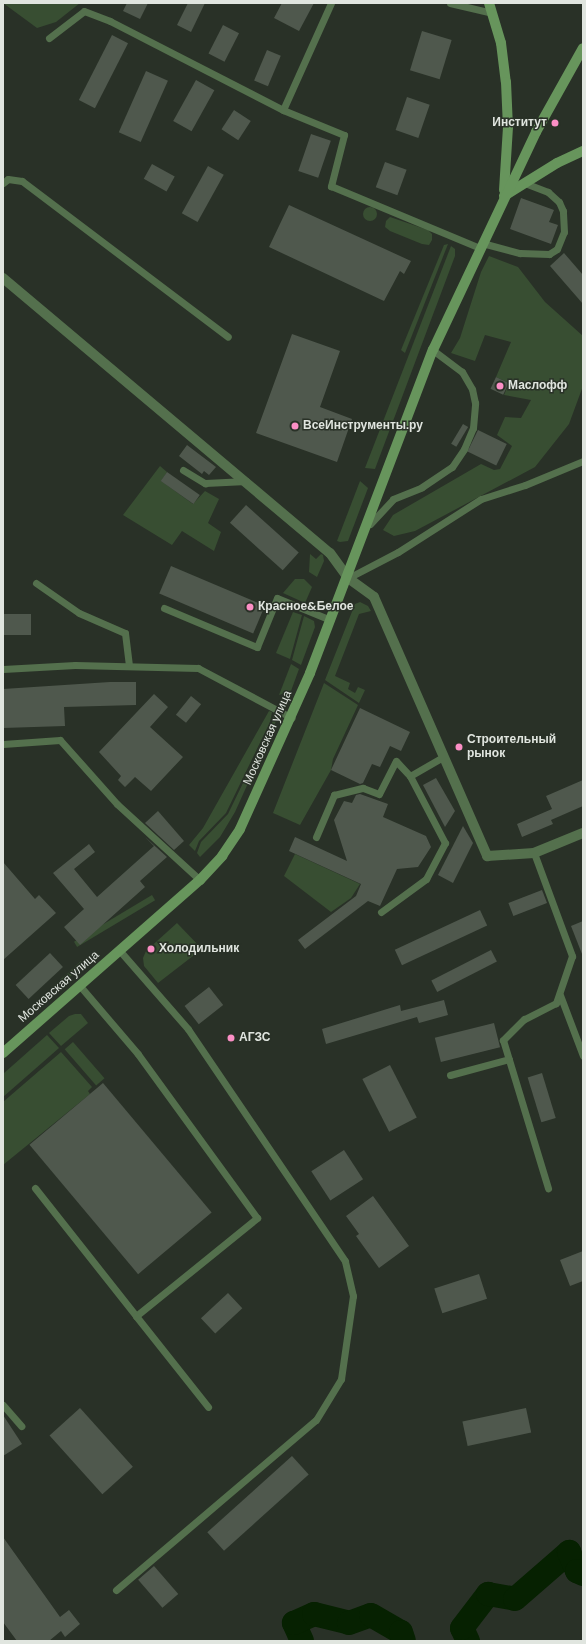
<!DOCTYPE html>
<html>
<head>
<meta charset="utf-8">
<style>
  body { margin:0 }
  #map { position:relative; width:586px; height:1644px; overflow:hidden; background:#293127; font-family:"DM Sans",sans-serif }
  div>[style] { position:absolute }
  [style*='--x'] { left:calc(var(--x)*1px); top:calc(var(--y)*1px); width:calc(var(--w)*1px); rotate:calc(var(--a)*1deg) }
  .green>* { inset:0; background:#384e32; transform-origin:0 0 }
  .round { border-radius:50% }
  .river>* { height:24px; margin:-12px; padding:0 12px; transform-origin:12px; border-radius:12px; background:#062101 }
  .building>* { inset:0; background:#4f584d; transform-origin:0 0 }
  .service>* { height:7px; margin:-3.5px; padding:0 3.5px; transform-origin:3.5px; border-radius:3.5px; background:#54704d }
  .minor>* { height:10px; margin:-5px; padding:0 5px; transform-origin:5px; border-radius:5px; background:#54704d }
  .secondary>* { height:10px; margin:-5px; padding:0 5px; transform-origin:5px; border-radius:5px; background:#67955c }
  .dots>* { width:11px; height:11px; translate:-50% -50%; box-sizing:border-box; border:2px solid #293127; border-radius:50% }
  span { translate:-50% -50%; white-space:nowrap; text-align:center; line-height:1.15; -webkit-text-stroke:3px #293127; paint-order:stroke }
  .poi-label { font-size:12px; color:#e0e5df; font-weight:700 }
  .right { translate:-100% -50%; text-align:right }
  .left { translate:0 -50%; text-align:left }
  .street-label { font-size:12px; color:#e0e5df }
  .frame { position:absolute; inset:0; border:4px solid #e0e5df; pointer-events:none }
</style>
</head>
<body>
<div id="map">
  <div class="green">
    <i style="clip-path:polygon(3px 3px,80px 3px,56px 22px,37px 28px)"></i>
    <i class="round" style="left:363px;top:207px;width:14px;height:14px"></i>
    <i style="clip-path:polygon(390px 217px,428px 230px,432px 234px,432px 240px,429px 245px,422px 244px,390px 231px,385px 227px,386px 221px)"></i>
    <i style="clip-path:polygon(448px 244px,405px 353px,401px 350px,444px 245px)"></i>
    <i style="clip-path:polygon(451px 246px,455px 249px,455px 256px,375px 469px,365px 468px)"></i>
    <i style="clip-path:polygon(489px 256px,518px 267px,545px 302px,583px 336px,583px 386px,569px 424px,535px 467px,415px 531px,394px 536px,383px 530px,393px 515px,481px 464px,494px 470px,500px 469px,512px 446px,497px 435px,505px 417px,521px 418px,531px 400px,504px 395px,509px 383px,496px 377px,511px 342px,485px 335px,475px 361px,451px 353px,460px 338px,481px 272px)"></i>
    <i style="clip-path:polygon(160px 466px,167px 472px,161px 481px,193px 504px,205px 491px,219px 499px,208px 523px,221px 532px,214px 551px,182px 531px,172px 545px,123px 515px)"></i>
    <i style="clip-path:polygon(360px 481px,368px 488px,348px 541px,340px 542px,337px 541px)"></i>
    <i style="clip-path:polygon(310px 554px,316px 559px,321px 554px,323px 555px,324px 561px,317px 577px,309px 572px)"></i>
    <i style="clip-path:polygon(295px 579px,304px 579px,312px 587px,305px 603px,283px 593px)"></i>
    <i style="clip-path:polygon(360px 602px,368px 606px,371px 611px,359px 614px,335px 676px,350px 683px,348px 689px,355px 693px,358px 687px,365px 690px,359px 703px,325px 680px,355px 604px)"></i>
    <i style="clip-path:polygon(293px 612px,302px 615px,290px 659px,276px 653px)"></i>
    <i style="clip-path:polygon(304px 616px,314px 621px,315px 627px,301px 665px,292px 660px)"></i>
    <i style="clip-path:polygon(291px 664px,299px 669px,291px 691px,279px 695px)"></i>
    <i style="clip-path:polygon(324px 683px,358px 705px,333px 759px,331px 770px,300px 825px,273px 813px)"></i>
    <i style="clip-path:polygon(269px 711px,272px 712px,270px 722px,226px 813px,199px 841px,195px 851px,189px 845px,203px 828px)"></i>
    <i style="clip-path:polygon(274px 713px,277px 719px,235px 812px,220px 837px,200px 857px,197px 853px,201px 842px,228px 814px,272px 723px)"></i>
    <i style="clip-path:polygon(295px 854px,360px 884px,351px 898px,331px 912px,284px 876px)"></i>
    <i style="left:152px;top:895px;width:6px;height:91px;rotate:59deg"></i>
    <i style="clip-path:polygon(177px 923px,202px 949px,158px 983px,144px 966px,143px 958px,146px 951px)"></i>
    <i style="clip-path:polygon(81px 961px,84px 965px,53px 991px,50px 989px)"></i>
    <i style="clip-path:polygon(75px 1014px,81px 1014px,88px 1023px,61px 1046px,49px 1033px,69px 1016px)"></i>
    <i style="clip-path:polygon(47px 1035px,59px 1048px,3px 1097px,3px 1074px)"></i>
    <i style="left:73px;top:1042px;width:48px;height:11px;rotate:49deg"></i>
    <i style="clip-path:polygon(61px 1052px,92px 1087px,88px 1091px,90px 1094px,3px 1165px,3px 1102px)"></i>
  </div>
  <div class="river">
    <i style="--x:302;--y:1641;--w:20;--a:-114"></i>
    <i style="--x:294;--y:1623;--w:22;--a:-24"></i>
    <i style="--x:314;--y:1614;--w:36;--a:14"></i>
    <i style="--x:349;--y:1623;--w:23;--a:-20"></i>
    <i style="--x:371;--y:1615;--w:34;--a:30"></i>
    <i style="--x:401;--y:1632;--w:9;--a:72"></i>
    <i style="--x:468;--y:1641;--w:14;--a:-115"></i>
    <i style="--x:462;--y:1628;--w:43;--a:-52.6"></i>
    <i style="--x:488;--y:1594;--w:27;--a:10"></i>
    <i style="--x:515;--y:1599;--w:72;--a:-41"></i>
    <i style="--x:569;--y:1552;--w:21;--a:67"></i>
    <i style="--x:577;--y:1571;--w:7;--a:27"></i>
  </div>
  <div class="building">
    <i style="clip-path:polygon(127px 3px,148px 3px,140px 19px,123px 11px)"></i>
    <i style="clip-path:polygon(188px 3px,205px 3px,191px 32px,177px 25px)"></i>
    <i style="clip-path:polygon(282px 3px,314px 3px,299px 31px,274px 18px)"></i>
    <i style="left:223px;top:25px;width:18px;height:32px;rotate:27deg"></i>
    <i style="left:422px;top:31px;width:31px;height:41px;rotate:17deg"></i>
    <i style="left:112px;top:35px;width:18px;height:73px;rotate:27deg"></i>
    <i style="left:267px;top:50px;width:15px;height:33px;rotate:23deg"></i>
    <i style="left:146px;top:71px;width:24px;height:67px;rotate:24deg"></i>
    <i style="left:196px;top:80px;width:21px;height:47px;rotate:29deg"></i>
    <i style="left:407px;top:97px;width:24px;height:35px;rotate:19deg"></i>
    <i style="left:234px;top:110px;width:20px;height:23px;rotate:33deg"></i>
    <i style="left:311px;top:134px;width:21px;height:39px;rotate:19deg"></i>
    <i style="left:385px;top:162px;width:23px;height:27px;rotate:20deg"></i>
    <i style="left:152px;top:164px;width:26px;height:17px;rotate:29deg"></i>
    <i style="left:208px;top:166px;width:18px;height:54px;rotate:29deg"></i>
    <i style="clip-path:polygon(521px 198px,554px 210px,549px 222px,558px 225px,551px 244px,510px 229px)"></i>
    <i style="clip-path:polygon(289px 205px,411px 261px,404px 274px,400px 271px,384px 301px,269px 247px)"></i>
    <i style="clip-path:polygon(564px 253px,583px 275px,583px 304px,550px 266px)"></i>
    <i style="clip-path:polygon(292px 334px,340px 351px,320px 407px,352px 419px,337px 462px,256px 433px)"></i>
    <i style="left:496px;top:377px;width:14px;height:13px;rotate:25deg"></i>
    <i style="left:463px;top:424px;width:6px;height:23px;rotate:31deg"></i>
    <i style="left:478px;top:430px;width:32px;height:24px;rotate:26deg"></i>
    <i style="clip-path:polygon(187px 445px,216px 467px,209px 475px,204px 471px,202px 474px,179px 456px)"></i>
    <i style="left:167px;top:472px;width:40px;height:11px;rotate:35deg"></i>
    <i style="left:246px;top:505px;width:71px;height:24px;rotate:42deg"></i>
    <i style="left:171px;top:566px;width:102px;height:30px;rotate:23deg"></i>
    <i style="left:31px;top:614px;width:21px;height:28px;rotate:90deg"></i>
    <i style="clip-path:polygon(110px 682px,136px 682px,136px 705px,64px 707px,65px 726px,3px 728px,3px 689px)"></i>
    <i style="clip-path:polygon(154px 694px,168px 707px,150px 727px,183px 757px,151px 791px,135px 777px,125px 787px,118px 780px,121px 776px,99px 752px)"></i>
    <i style="left:191px;top:696px;width:13px;height:24px;rotate:39deg"></i>
    <i style="clip-path:polygon(360px 708px,410px 732px,401px 751px,390px 746px,380px 767px,372px 764px,363px 783px,360px 784px,331px 770px)"></i>
    <i style="clip-path:polygon(436px 778px,455px 811px,445px 827px,423px 785px)"></i>
    <i style="clip-path:polygon(583px 780px,583px 806px,551px 820px,553px 824px,522px 837px,517px 824px,552px 809px,546px 796px)"></i>
    <i style="clip-path:polygon(360px 794px,388px 804px,383px 817px,426px 836px,431px 847px,418px 867px,397px 869px,380px 906px,368px 901px,305px 949px,298px 940px,356px 896px,361px 884px,289px 851px,295px 837px,347px 861px,334px 820px,344px 801px,352px 803px,356px 795px)"></i>
    <i style="clip-path:polygon(158px 811px,184px 841px,174px 850px,145px 823px)"></i>
    <i style="clip-path:polygon(463px 826px,473px 843px,453px 883px,438px 875px)"></i>
    <i style="clip-path:polygon(145px 837px,167px 857px,140px 881px,145px 887px,80px 945px,64px 927px,84px 909px,53px 873px,89px 844px,95px 852px,74px 869px,97px 897px,154px 846px)"></i>
    <i style="clip-path:polygon(3px 862px,35px 899px,39px 895px,56px 913px,3px 960px)"></i>
    <i style="left:542px;top:890px;width:14px;height:36px;rotate:69deg"></i>
    <i style="left:480px;top:910px;width:17px;height:94px;rotate:65deg"></i>
    <i style="clip-path:polygon(583px 921px,583px 954px,582px 954px,571px 926px)"></i>
    <i style="left:491px;top:950px;width:13px;height:67px;rotate:63deg"></i>
    <i style="left:50px;top:953px;width:19px;height:47px;rotate:47deg"></i>
    <i style="left:209px;top:987px;width:23px;height:31px;rotate:52deg"></i>
    <i style="clip-path:polygon(444px 1000px,448px 1015px,419px 1023px,417px 1017px,326px 1044px,322px 1029px,400px 1005px,401px 1011px)"></i>
    <i style="left:494px;top:1023px;width:25px;height:61px;rotate:76deg"></i>
    <i style="left:390px;top:1065px;width:59px;height:31px;rotate:63deg"></i>
    <i style="left:542px;top:1073px;width:47px;height:15px;rotate:73deg"></i>
    <i style="left:103px;top:1083px;width:169px;height:96px;rotate:50deg"></i>
    <i style="left:344px;top:1150px;width:35px;height:39px;rotate:57deg"></i>
    <i style="clip-path:polygon(373px 1196px,409px 1246px,379px 1268px,356px 1236px,359px 1234px,346px 1216px)"></i>
    <i style="clip-path:polygon(583px 1251px,583px 1281px,570px 1286px,560px 1260px)"></i>
    <i style="left:479px;top:1274px;width:26px;height:47px;rotate:72deg"></i>
    <i style="left:228px;top:1293px;width:21px;height:37px;rotate:47deg"></i>
    <i style="left:80px;top:1408px;width:79px;height:41px;rotate:48deg"></i>
    <i style="left:526px;top:1408px;width:25px;height:65px;rotate:78deg"></i>
    <i style="clip-path:polygon(3px 1415px,22px 1444px,3px 1456px)"></i>
    <i style="left:292px;top:1456px;width:25px;height:114px;rotate:48deg"></i>
    <i style="clip-path:polygon(3px 1537px,60px 1617px,69px 1610px,80px 1624px,65px 1637px,61px 1631px,49px 1641px,17px 1641px,3px 1622px)"></i>
    <i style="left:154px;top:1566px;width:37px;height:21px;rotate:49deg"></i>
  </div>
  <div class="service">
    <i style="--x:331;--y:3;--w:117;--a:114.2"></i>
    <i style="--x:283;--y:110;--w:66;--a:22.3"></i>
    <i style="--x:344;--y:135;--w:53;--a:104.3"></i>
    <i style="--x:331;--y:186;--w:161;--a:22.6"></i>
    <i style="--x:450;--y:3;--w:43;--a:13.4"></i>
    <i style="--x:49;--y:38;--w:44;--a:-37.6"></i>
    <i style="--x:84;--y:11;--w:28;--a:21"></i>
    <i style="--x:110;--y:21;--w:195;--a:27.2"></i>
    <i style="--x:3;--y:183;--w:6;--a:-39"></i>
    <i style="--x:8;--y:179;--w:14;--a:8"></i>
    <i style="--x:22;--y:181;--w:258;--a:37.1"></i>
    <i style="--x:482;--y:243;--w:39;--a:15"></i>
    <i style="--x:520;--y:253;--w:29;--a:2"></i>
    <i style="--x:549;--y:254;--w:9;--a:-32"></i>
    <i style="--x:557;--y:249;--w:18;--a:-68"></i>
    <i style="--x:564;--y:232;--w:21;--a:-93"></i>
    <i style="--x:563;--y:211;--w:10;--a:-114"></i>
    <i style="--x:559;--y:202;--w:15;--a:-138"></i>
    <i style="--x:548;--y:192;--w:25;--a:-159"></i>
    <i style="--x:183;--y:470;--w:26;--a:31"></i>
    <i style="--x:205;--y:483;--w:41;--a:-2.8"></i>
    <i style="--x:370;--y:524;--w:34;--a:-47"></i>
    <i style="--x:393;--y:499;--w:31;--a:-22"></i>
    <i style="--x:422;--y:487;--w:36;--a:-34"></i>
    <i style="--x:452;--y:467;--w:22;--a:-56"></i>
    <i style="--x:464;--y:449;--w:23;--a:-67"></i>
    <i style="--x:473;--y:428;--w:25;--a:-85"></i>
    <i style="--x:475;--y:403;--w:14;--a:-102"></i>
    <i style="--x:472;--y:389;--w:20;--a:-120"></i>
    <i style="--x:462;--y:372;--w:36;--a:-143"></i>
    <i style="--x:348;--y:578;--w:56;--a:-27.5"></i>
    <i style="--x:398;--y:552;--w:98;--a:-32.6"></i>
    <i style="--x:481;--y:499;--w:46;--a:-17.7"></i>
    <i style="--x:525;--y:485;--w:63;--a:-22.5"></i>
    <i style="--x:36;--y:583;--w:52;--a:34.9"></i>
    <i style="--x:79;--y:613;--w:50;--a:23.5"></i>
    <i style="--x:125;--y:633;--w:33;--a:83"></i>
    <i style="--x:164;--y:608;--w:101;--a:22.8"></i>
    <i style="--x:257;--y:647;--w:53;--a:-67.8"></i>
    <i style="--x:277;--y:598;--w:58;--a:22.2"></i>
    <i style="--x:3;--y:669;--w:72;--a:-3.2"></i>
    <i style="--x:75;--y:665;--w:123;--a:1.4"></i>
    <i style="--x:198;--y:668;--w:106;--a:28"></i>
    <i style="--x:3;--y:744;--w:57;--a:-4"></i>
    <i style="--x:60;--y:740;--w:86;--a:48.3"></i>
    <i style="--x:117;--y:804;--w:113;--a:42.5"></i>
    <i style="--x:316;--y:837;--w:46;--a:-66.8"></i>
    <i style="--x:334;--y:795;--w:30;--a:-14"></i>
    <i style="--x:363;--y:788;--w:17;--a:21"></i>
    <i style="--x:379;--y:794;--w:37;--a:-63"></i>
    <i style="--x:396;--y:761;--w:21;--a:47"></i>
    <i style="--x:534;--y:853;--w:110;--a:69.7"></i>
    <i style="--x:572;--y:956;--w:50;--a:108.8"></i>
    <i style="--x:556;--y:1003;--w:36;--a:153"></i>
    <i style="--x:524;--y:1019;--w:30;--a:135"></i>
    <i style="--x:503;--y:1040;--w:155;--a:73.1"></i>
    <i style="--x:381;--y:912;--w:56;--a:-36.3"></i>
    <i style="--x:426;--y:879;--w:41;--a:-62.2"></i>
    <i style="--x:445;--y:843;--w:76;--a:-117.6"></i>
    <i style="--x:410;--y:776;--w:38;--a:-30"></i>
    <i style="--x:560;--y:995;--w:65;--a:69.3"></i>
    <i style="--x:450;--y:1075;--w:61;--a:-15.2"></i>
    <i style="--x:35;--y:1188;--w:163;--a:51.7"></i>
    <i style="--x:136;--y:1316;--w:156;--a:-39"></i>
    <i style="--x:257;--y:1218;--w:203;--a:-126"></i>
    <i style="--x:138;--y:1054;--w:89;--a:-130.5"></i>
    <i style="--x:136;--y:1316;--w:116;--a:51.6"></i>
    <i style="--x:3;--y:1405;--w:28;--a:49"></i>
    <i style="--x:116;--y:1590;--w:262;--a:-40.4"></i>
    <i style="--x:316;--y:1420;--w:48;--a:-58.6"></i>
    <i style="--x:341;--y:1379;--w:84;--a:-81.8"></i>
    <i style="--x:353;--y:1296;--w:36;--a:-103"></i>
    <i style="--x:345;--y:1261;--w:280;--a:-124.1"></i>
    <i style="--x:188;--y:1029;--w:103;--a:-131.1"></i>
  </div>
  <div class="minor">
    <i style="--x:3;--y:278;--w:427;--a:40.1"></i>
    <i style="--x:330;--y:553;--w:31;--a:54"></i>
    <i style="--x:348;--y:578;--w:32;--a:36"></i>
    <i style="--x:374;--y:597;--w:283;--a:66.4"></i>
    <i style="--x:487;--y:856;--w:47;--a:-3.7"></i>
    <i style="--x:534;--y:853;--w:53;--a:-22.2"></i>
  </div>
  <div class="secondary">
    <i style="--x:489;--y:3;--w:42;--a:73.3"></i>
    <i style="--x:501;--y:43;--w:39;--a:83"></i>
    <i style="--x:506;--y:82;--w:45;--a:87.5"></i>
    <i style="--x:508;--y:127;--w:63;--a:93.6"></i>
    <i style="--x:504;--y:196;--w:62;--a:-31.9"></i>
    <i style="--x:557;--y:163;--w:29;--a:-25"></i>
    <i style="--x:3;--y:1053;--w:262;--a:-41.3"></i>
    <i style="--x:200;--y:880;--w:33;--a:-47"></i>
    <i style="--x:222;--y:856;--w:32;--a:-56"></i>
    <i style="--x:240;--y:829;--w:171;--a:-65.8"></i>
    <i style="--x:310;--y:673;--w:346;--a:-69.2"></i>
    <i style="--x:433;--y:350;--w:241;--a:-64.7"></i>
    <i style="--x:536;--y:132;--w:96;--a:-60.8"></i>
  </div>
  <div class="dots">
    <i style="left:555px;top:123px;background:#fb8fc5"></i>
    <i style="left:500px;top:386px;background:#fb8fc5"></i>
    <i style="left:295px;top:426px;background:#fb8fc5"></i>
    <i style="left:250px;top:607px;background:#fb8fc5"></i>
    <i style="left:459px;top:747px;background:#fb8fc5"></i>
    <i style="left:151px;top:949px;background:#fb8fc5"></i>
    <i style="left:231px;top:1038px;background:#fb8fc5"></i>
  </div>
  <div class="poi-label">
    <span class="right" style="left:547px;top:123px">Институт</span>
    <span class="left" style="left:508px;top:386px">Маслофф</span>
    <span class="left" style="left:303px;top:426px">ВсеИнструменты.ру</span>
    <span class="left" style="left:258px;top:607px">Красное&amp;Белое</span>
    <span class="left" style="left:467px;top:747px">Строительный<br>рынок</span>
    <span class="left" style="left:159px;top:949px">Холодильник</span>
    <span class="left" style="left:239px;top:1038px">АГЗС</span>
  </div>
  <div class="street-label">
    <span style="left:268px;top:738px;rotate:-66deg">Московская улица</span>
    <span style="left:59px;top:987px;rotate:-41deg">Московская улица</span>
  </div>
  <div class="frame"></div>
</div>
</body>
</html>
